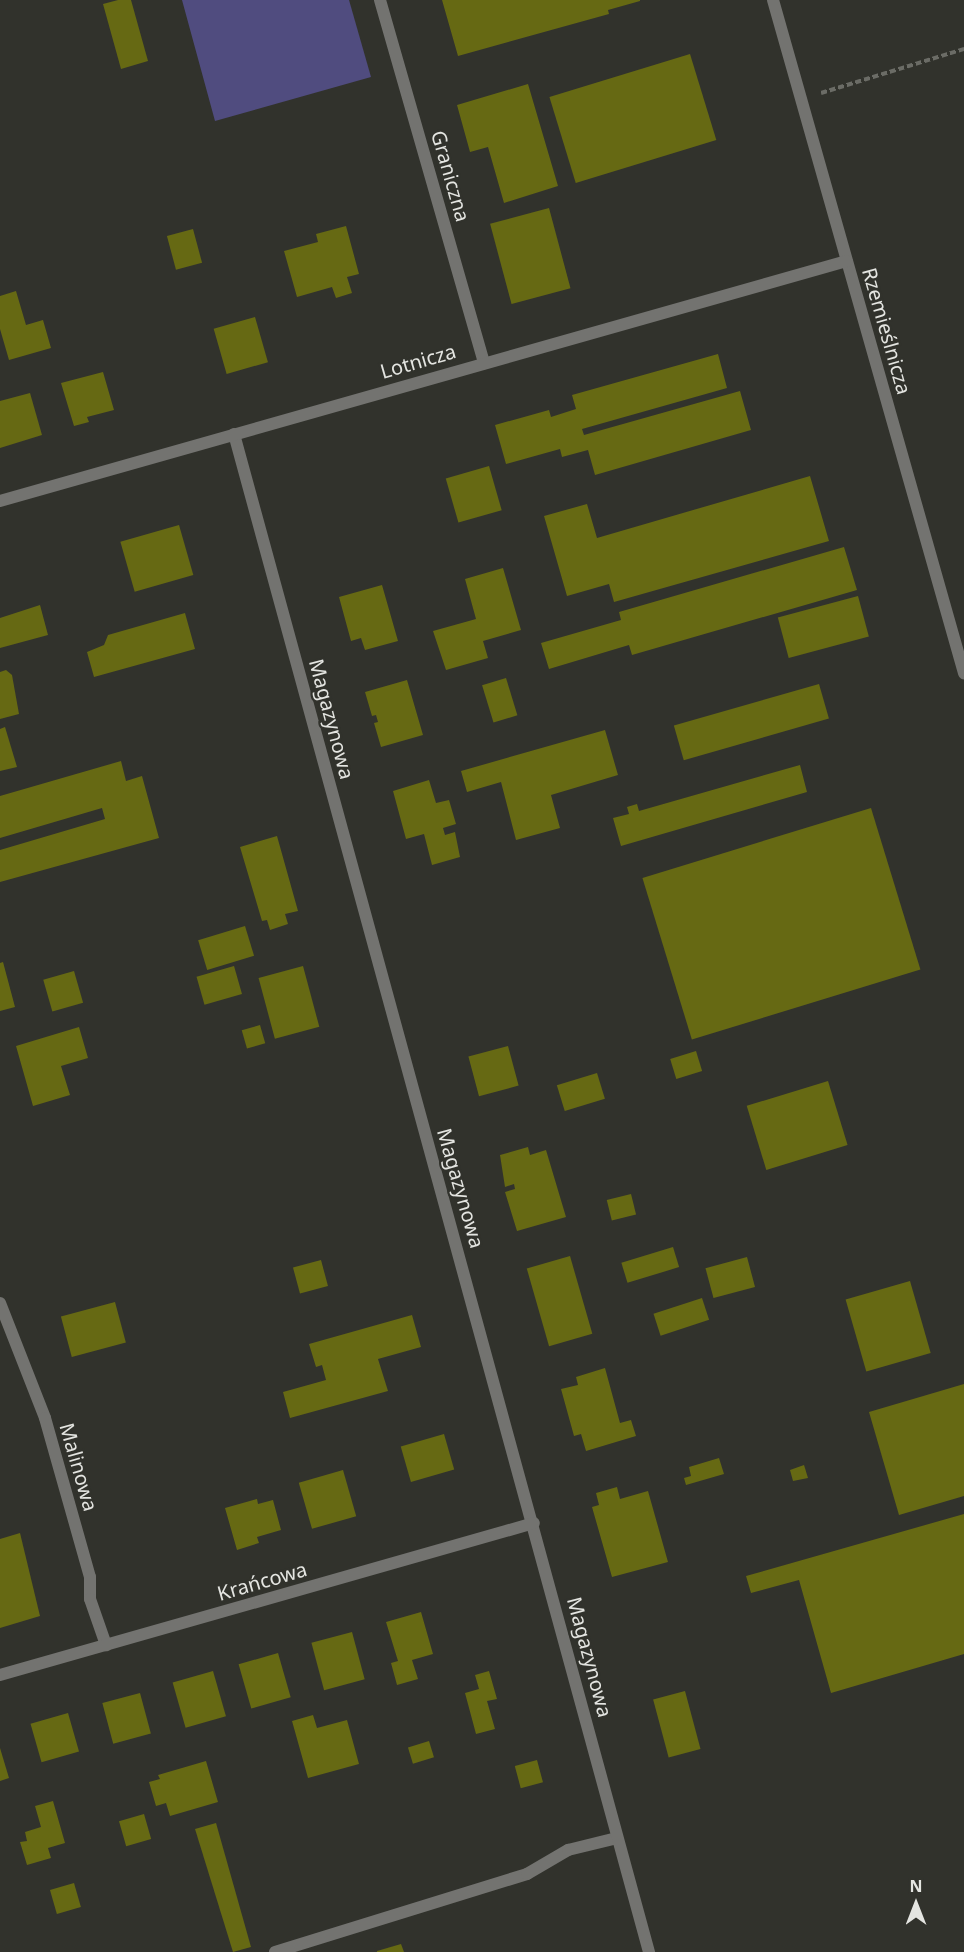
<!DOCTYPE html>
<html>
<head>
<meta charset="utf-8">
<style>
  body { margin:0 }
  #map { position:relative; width:964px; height:1952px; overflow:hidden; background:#31322c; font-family:"Noto Sans",sans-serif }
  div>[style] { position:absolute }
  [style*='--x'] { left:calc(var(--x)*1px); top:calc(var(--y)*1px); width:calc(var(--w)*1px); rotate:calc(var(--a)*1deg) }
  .green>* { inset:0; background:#504c7f }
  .building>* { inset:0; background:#666913; transform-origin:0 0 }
  .path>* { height:4px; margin-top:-2px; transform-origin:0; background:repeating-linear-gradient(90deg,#6b6c66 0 6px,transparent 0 9px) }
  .lane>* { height:12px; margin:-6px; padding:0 6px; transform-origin:6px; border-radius:6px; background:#737370 }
  .street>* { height:12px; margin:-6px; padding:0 6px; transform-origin:6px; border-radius:6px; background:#737370 }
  span { translate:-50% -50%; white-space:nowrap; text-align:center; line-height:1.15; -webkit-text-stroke:4.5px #31322c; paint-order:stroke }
  .street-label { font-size:20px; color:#e4e5e1 }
  .north { position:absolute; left:886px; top:1874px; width:60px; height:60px; -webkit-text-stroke:4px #31322c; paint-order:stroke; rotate:0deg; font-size:16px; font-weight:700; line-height:24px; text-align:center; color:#e4e5e1 }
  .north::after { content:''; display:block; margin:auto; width:21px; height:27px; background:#e4e5e1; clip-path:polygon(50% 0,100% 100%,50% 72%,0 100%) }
</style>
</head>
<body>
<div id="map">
  <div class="green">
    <i style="clip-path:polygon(182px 0,349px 0,371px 77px,215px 121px)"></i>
  </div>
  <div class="building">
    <i style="clip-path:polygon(118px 0,131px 0,148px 61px,121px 69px,103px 4px)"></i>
    <i style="clip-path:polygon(442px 0,640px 0,640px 1px,608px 10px,609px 14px,458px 56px)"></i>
    <i style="left:690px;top:54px;width:90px;height:147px;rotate:73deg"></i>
    <i style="clip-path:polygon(528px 84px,558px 186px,504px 203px,488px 147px,470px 152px,457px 105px)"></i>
    <i style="left:549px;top:208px;width:83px;height:61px;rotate:75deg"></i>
    <i style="clip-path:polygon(346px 226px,359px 274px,347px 277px,352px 293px,336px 298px,332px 287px,297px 297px,284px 251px,318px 242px,316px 234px)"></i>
    <i style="left:193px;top:229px;width:35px;height:27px;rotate:75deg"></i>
    <i style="clip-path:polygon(16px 291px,26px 325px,43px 320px,51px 348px,9px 360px,0 329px,0 296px)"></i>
    <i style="left:255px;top:317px;width:47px;height:43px;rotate:74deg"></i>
    <i style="clip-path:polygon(718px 354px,727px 388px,582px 429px,584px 435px,740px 391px,751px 430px,595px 475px,588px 450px,562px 457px,560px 449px,506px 464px,495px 425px,549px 410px,551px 417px,576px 409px,572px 395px)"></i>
    <i style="clip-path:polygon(103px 372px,114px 410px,87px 417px,89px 422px,74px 426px,61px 383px)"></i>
    <i style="clip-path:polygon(30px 393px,42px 435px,0 448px,0 401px)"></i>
    <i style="left:489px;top:466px;width:46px;height:45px;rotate:74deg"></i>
    <i style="clip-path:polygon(810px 476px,829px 541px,614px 602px,609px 584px,567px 596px,544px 516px,587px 504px,597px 538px)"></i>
    <i style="left:179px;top:525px;width:52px;height:61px;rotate:74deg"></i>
    <i style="clip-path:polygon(844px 547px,857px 590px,632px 655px,629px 645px,549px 669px,541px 643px,621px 620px,619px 612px)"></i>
    <i style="clip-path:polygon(503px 568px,521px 630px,483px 641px,488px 658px,446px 670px,433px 631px,476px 619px,465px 579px)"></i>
    <i style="clip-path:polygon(382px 585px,398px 641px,365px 650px,361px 638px,351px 641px,339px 597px)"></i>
    <i style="left:858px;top:596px;width:42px;height:83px;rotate:75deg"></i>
    <i style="clip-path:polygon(40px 605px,48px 635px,0 648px,0 618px)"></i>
    <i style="clip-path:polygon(185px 613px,195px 649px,94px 677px,87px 652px,104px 645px,108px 635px)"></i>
    <i style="clip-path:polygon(6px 670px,12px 675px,19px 714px,0 719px,0 672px)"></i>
    <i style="left:506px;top:678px;width:39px;height:25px;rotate:73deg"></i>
    <i style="clip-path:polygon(407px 680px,423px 735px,381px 747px,374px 723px,378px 722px,376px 715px,372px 716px,365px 692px)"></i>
    <i style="left:819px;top:684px;width:36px;height:151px;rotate:74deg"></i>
    <i style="clip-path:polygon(5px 727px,17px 767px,0 771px,0 729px)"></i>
    <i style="clip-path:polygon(605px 730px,618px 775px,551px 795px,560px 828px,516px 840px,501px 782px,467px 792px,461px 771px)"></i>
    <i style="clip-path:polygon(121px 761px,126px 781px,142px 776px,159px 838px,0 882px,0 850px,105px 819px,102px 808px,0 838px,0 796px)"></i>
    <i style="clip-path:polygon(800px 765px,807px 792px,621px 846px,613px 818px,629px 814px,627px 807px,637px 804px,639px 811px)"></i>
    <i style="clip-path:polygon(429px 780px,436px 803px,449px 800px,456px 824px,443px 828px,445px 835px,455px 832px,460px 857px,432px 865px,424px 834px,406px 839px,393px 791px)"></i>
    <i style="left:871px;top:808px;width:169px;height:239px;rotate:73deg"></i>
    <i style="clip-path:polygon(277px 836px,298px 911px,285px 914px,288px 924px,270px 930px,267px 920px,262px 921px,240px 847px)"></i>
    <i style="left:245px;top:926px;width:31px;height:49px;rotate:73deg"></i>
    <i style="clip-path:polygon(3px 962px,15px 1007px,0 1011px,0 963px)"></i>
    <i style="left:234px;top:966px;width:29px;height:39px;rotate:74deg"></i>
    <i style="left:303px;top:966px;width:63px;height:46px;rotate:75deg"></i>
    <i style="left:74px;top:971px;width:33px;height:32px;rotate:74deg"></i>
    <i style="left:260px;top:1025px;width:19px;height:19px;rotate:74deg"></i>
    <i style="clip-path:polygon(79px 1027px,88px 1058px,61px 1066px,70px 1095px,33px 1106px,16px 1046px)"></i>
    <i style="left:508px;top:1046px;width:41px;height:41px;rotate:75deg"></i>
    <i style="left:696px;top:1051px;width:21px;height:27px;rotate:73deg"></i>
    <i style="left:597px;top:1073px;width:27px;height:42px;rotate:73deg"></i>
    <i style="left:828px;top:1081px;width:67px;height:85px;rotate:73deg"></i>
    <i style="clip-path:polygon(528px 1147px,530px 1155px,546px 1150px,566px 1217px,517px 1231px,505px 1192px,515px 1189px,514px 1184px,505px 1187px,500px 1155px)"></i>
    <i style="left:631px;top:1194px;width:21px;height:25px;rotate:76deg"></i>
    <i style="left:673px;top:1247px;width:21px;height:54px;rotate:73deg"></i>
    <i style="left:570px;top:1256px;width:81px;height:45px;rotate:74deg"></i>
    <i style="left:747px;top:1257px;width:31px;height:43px;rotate:75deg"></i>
    <i style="left:321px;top:1260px;width:27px;height:29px;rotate:75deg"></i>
    <i style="left:910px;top:1281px;width:75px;height:67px;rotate:74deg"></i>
    <i style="left:702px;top:1298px;width:23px;height:51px;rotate:72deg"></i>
    <i style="left:115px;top:1302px;width:42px;height:56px;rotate:75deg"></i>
    <i style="clip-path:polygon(412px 1315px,421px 1347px,378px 1359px,388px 1391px,290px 1418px,283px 1392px,326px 1380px,322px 1365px,316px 1367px,309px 1344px)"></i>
    <i style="clip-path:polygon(605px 1368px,620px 1423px,631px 1420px,636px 1436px,586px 1451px,581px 1434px,574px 1436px,561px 1389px,578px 1385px,576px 1377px)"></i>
    <i style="clip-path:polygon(964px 1384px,964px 1496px,899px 1515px,869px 1412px)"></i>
    <i style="left:444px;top:1434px;width:37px;height:45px;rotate:74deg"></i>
    <i style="clip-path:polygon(719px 1458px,724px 1474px,686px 1485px,684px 1478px,691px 1476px,689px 1467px)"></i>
    <i style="clip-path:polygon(804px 1465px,808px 1478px,793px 1481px,790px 1470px)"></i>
    <i style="left:343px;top:1470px;width:48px;height:46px;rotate:74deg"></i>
    <i style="clip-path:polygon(617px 1487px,620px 1499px,648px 1491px,668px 1562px,612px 1577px,592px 1507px,599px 1505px,596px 1493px)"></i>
    <i style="clip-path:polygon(257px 1499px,258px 1504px,273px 1500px,281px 1530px,257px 1537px,259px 1543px,237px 1550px,225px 1508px)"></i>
    <i style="clip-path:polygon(964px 1514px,964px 1654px,831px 1693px,799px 1580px,751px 1593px,746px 1576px)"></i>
    <i style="clip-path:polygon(20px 1533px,40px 1616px,0 1628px,0 1539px)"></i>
    <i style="clip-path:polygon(421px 1612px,433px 1654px,412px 1660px,418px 1679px,397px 1685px,391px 1663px,398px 1661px,386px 1622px)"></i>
    <i style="left:352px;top:1632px;width:49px;height:42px;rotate:75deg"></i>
    <i style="left:278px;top:1653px;width:46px;height:41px;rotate:74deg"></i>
    <i style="left:213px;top:1671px;width:47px;height:42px;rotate:74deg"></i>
    <i style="clip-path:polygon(489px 1671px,497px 1699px,487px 1701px,495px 1729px,476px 1734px,465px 1693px,479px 1689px,475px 1675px)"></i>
    <i style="left:685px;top:1691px;width:60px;height:33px;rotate:75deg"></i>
    <i style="left:140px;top:1693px;width:42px;height:39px;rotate:75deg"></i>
    <i style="left:68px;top:1713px;width:40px;height:39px;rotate:74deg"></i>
    <i style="clip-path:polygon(313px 1715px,317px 1728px,347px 1720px,359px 1764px,308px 1778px,292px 1721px)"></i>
    <i style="left:429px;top:1741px;width:17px;height:22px;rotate:73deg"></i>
    <i style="clip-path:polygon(0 1748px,9px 1778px,0 1781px)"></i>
    <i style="left:537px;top:1760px;width:23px;height:23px;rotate:75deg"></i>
    <i style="clip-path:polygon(206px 1761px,218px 1802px,170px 1816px,166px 1803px,156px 1806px,149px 1782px,160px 1779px,158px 1775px)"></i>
    <i style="clip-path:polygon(53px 1801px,65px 1843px,48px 1848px,51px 1858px,27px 1865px,20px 1842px,27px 1841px,25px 1832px,41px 1827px,35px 1806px)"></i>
    <i style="left:144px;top:1814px;width:26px;height:26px;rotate:74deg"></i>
    <i style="clip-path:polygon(216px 1823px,251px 1947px,233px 1952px,195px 1829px)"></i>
    <i style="left:74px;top:1883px;width:25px;height:25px;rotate:74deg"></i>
    <i style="clip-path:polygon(401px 1944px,404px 1952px,377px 1952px,377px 1951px)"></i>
  </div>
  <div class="path">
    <i style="--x:821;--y:93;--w:150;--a:-17.1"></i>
  </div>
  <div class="lane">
    <i style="--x:275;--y:1952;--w:264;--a:-17.2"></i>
    <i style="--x:527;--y:1874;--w:48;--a:-30.3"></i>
    <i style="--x:568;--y:1850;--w:50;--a:-13.8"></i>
  </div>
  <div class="street">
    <i style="--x:380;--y:0;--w:378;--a:74"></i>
    <i style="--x:773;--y:0;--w:700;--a:74.16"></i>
    <i style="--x:234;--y:434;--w:1574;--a:74.71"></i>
    <i style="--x:0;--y:501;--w:880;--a:-15.82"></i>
    <i style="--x:0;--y:1303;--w:123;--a:68.6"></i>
    <i style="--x:45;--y:1418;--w:165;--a:74.2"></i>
    <i style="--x:90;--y:1577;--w:22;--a:90"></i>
    <i style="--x:90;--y:1599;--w:49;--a:70.8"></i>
    <i style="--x:0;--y:1675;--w:555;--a:-15.89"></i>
  </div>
  <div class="street-label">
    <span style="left:451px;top:176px;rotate:74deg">Graniczna</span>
    <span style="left:887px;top:331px;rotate:74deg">Rzemieślnicza</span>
    <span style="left:418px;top:361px;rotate:-16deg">Lotnicza</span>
    <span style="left:332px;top:719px;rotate:75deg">Magazynowa</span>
    <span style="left:461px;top:1188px;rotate:74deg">Magazynowa</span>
    <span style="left:79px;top:1467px;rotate:74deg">Malinowa</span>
    <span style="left:262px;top:1581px;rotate:-16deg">Krańcowa</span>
    <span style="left:590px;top:1657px;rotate:75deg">Magazynowa</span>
  </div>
  <div class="north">N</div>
</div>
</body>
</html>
